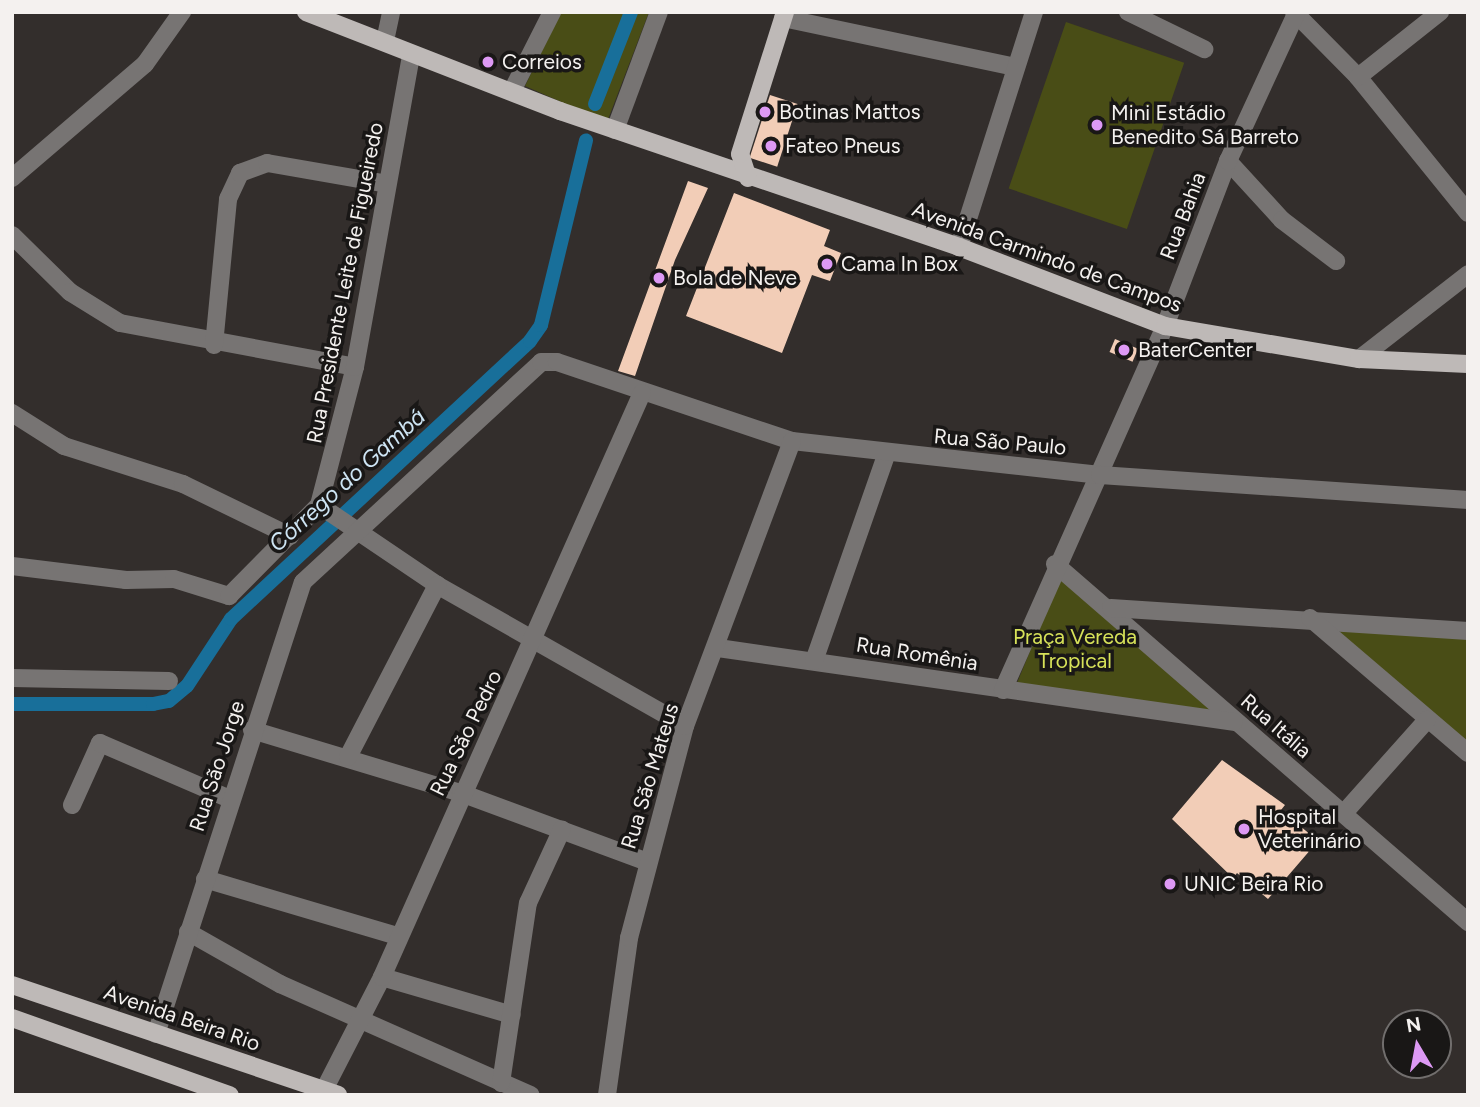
<!DOCTYPE html>
<html>
<head>
<meta charset="utf-8">
<style>
  body { margin:0 }
  #map { position:relative; width:1480px; height:1107px; overflow:hidden; background:#332e2c; font-family:Figtree,sans-serif }
  div>[style] { position:absolute }
  [style*='--x'] { left:calc(var(--x)*1px); top:calc(var(--y)*1px); width:calc(var(--w)*1px); rotate:calc(var(--a)*1deg) }
  .green>* { inset:0; background:#494d16; transform-origin:0 0 }
  .canal>* { height:14px; margin:-7px; padding:0 7px; transform-origin:7px; border-radius:7px; background:#186f9a }
  .building>* { inset:0; background:#f2cdb7; transform-origin:0 0 }
  .minor>* { height:18px; margin:-9px; padding:0 9px; transform-origin:9px; border-radius:9px; background:#777473 }
  .major>* { height:18px; margin:-9px; padding:0 9px; transform-origin:9px; border-radius:9px; background:#beb9b7 }
  .dots>* { width:19px; height:19px; translate:-50% -50%; box-sizing:border-box; border:4px solid #191716; border-radius:50% }
  span { translate:-50% -50%; white-space:nowrap; text-align:center; line-height:1.15; -webkit-text-stroke:7px #191716; paint-order:stroke }
  .poi-label { font-size:21px; color:#f4f1ef }
  .left { translate:0 -50%; text-align:left }
  .street-label { font-size:21px; color:#f4f1ef }
  .park-label { font-size:21px; color:#d7e259 }
  .water-label { font-size:23px; color:#cee5f4; font-style:italic }
  .frame { position:absolute; inset:0; border:14px solid #f4f1ef; pointer-events:none }
  .north { position:absolute; left:1382px; top:1009px; width:70px; height:70px; box-sizing:border-box; background:#191716; border:2px solid #716e6d; border-radius:50%; rotate:350deg; font-size:19px; font-weight:700; line-height:28px; text-align:center; color:#f4f1ef }
  .north::after { content:''; display:block; margin:auto; width:24px; height:32px; background:#dd99f4; clip-path:polygon(50% 0,100% 100%,50% 72%,0 100%) }
</style>
</head>
<body>
<div id="map">
  <div class="green">
    <i style="clip-path:polygon(561px 12px,649px 12px,607px 122px,525px 86px)"></i>
    <i style="left:1066px;top:22px;width:125px;height:176px;rotate:19deg"></i>
    <i style="clip-path:polygon(1060px 578px,1215px 714px,1017px 683px)"></i>
    <i style="clip-path:polygon(1340px 629px,1468px 635px,1468px 746px,1340px 633px)"></i>
  </div>
  <div class="canal">
    <i style="--x:595;--y:104;--w:99;--a:-68.6"></i>
    <i style="--x:12;--y:704;--w:141;--a:0"></i>
    <i style="--x:153;--y:704;--w:16;--a:-11"></i>
    <i style="--x:169;--y:701;--w:23;--a:-40"></i>
    <i style="--x:187;--y:686;--w:80;--a:-56.7"></i>
    <i style="--x:231;--y:619;--w:408;--a:-42.9"></i>
    <i style="--x:530;--y:341;--w:19;--a:-55"></i>
    <i style="--x:541;--y:325;--w:190;--a:-76.3"></i>
  </div>
  <div class="building">
    <i style="left:770px;top:95px;width:29px;height:66px;rotate:18deg"></i>
    <i style="clip-path:polygon(688px 181px,708px 188px,675px 260px,635px 376px,618px 371px)"></i>
    <i style="clip-path:polygon(734px 193px,830px 230px,824px 246px,841px 253px,830px 281px,812px 275px,782px 353px,686px 316px)"></i>
    <i style="left:1115px;top:339px;width:25px;height:14px;rotate:23deg"></i>
    <i style="clip-path:polygon(1222px 760px,1285px 805px,1281px 810px,1318px 841px,1268px 899px,1237px 873px,1233px 878px,1172px 819px)"></i>
  </div>
  <div class="minor">
    <i style="--x:1128;--y:12;--w:85;--a:26"></i>
    <i style="--x:1294;--y:12;--w:91;--a:45.4"></i>
    <i style="--x:1358;--y:77;--w:175;--a:51"></i>
    <i style="--x:783;--y:18;--w:238;--a:11.9"></i>
    <i style="--x:385;--y:41;--w:30;--a:-78"></i>
    <i style="--x:1358;--y:77;--w:105;--a:-38.4"></i>
    <i style="--x:512;--y:91;--w:89;--a:-63.1"></i>
    <i style="--x:615;--y:130;--w:126;--a:-69.6"></i>
    <i style="--x:1228;--y:161;--w:80;--a:47.5"></i>
    <i style="--x:1282;--y:220;--w:68;--a:37.2"></i>
    <i style="--x:12;--y:178;--w:175;--a:-40.6"></i>
    <i style="--x:145;--y:64;--w:64;--a:-54.6"></i>
    <i style="--x:12;--y:235;--w:81;--a:44.5"></i>
    <i style="--x:70;--y:292;--w:59;--a:31.8"></i>
    <i style="--x:120;--y:323;--w:239;--a:10.6"></i>
    <i style="--x:959;--y:247;--w:247;--a:-72.3"></i>
    <i style="--x:214;--y:345;--w:147;--a:-84.5"></i>
    <i style="--x:228;--y:199;--w:29;--a:-65"></i>
    <i style="--x:240;--y:173;--w:29;--a:-20"></i>
    <i style="--x:267;--y:163;--w:122;--a:9.9"></i>
    <i style="--x:1359;--y:359;--w:138;--a:-37.9"></i>
    <i style="--x:12;--y:413;--w:62;--a:32.4"></i>
    <i style="--x:64;--y:446;--w:125;--a:17.7"></i>
    <i style="--x:183;--y:484;--w:119;--a:25.9"></i>
    <i style="--x:319;--y:505;--w:143;--a:34.1"></i>
    <i style="--x:437;--y:585;--w:285;--a:29.6"></i>
    <i style="--x:1055;--y:564;--w:547;--a:40.92"></i>
    <i style="--x:12;--y:566;--w:115;--a:7"></i>
    <i style="--x:126;--y:580;--w:48;--a:-1.2"></i>
    <i style="--x:174;--y:579;--w:58;--a:17.2"></i>
    <i style="--x:229;--y:596;--w:128;--a:-45.3"></i>
    <i style="--x:319;--y:505;--w:143;--a:-75.4"></i>
    <i style="--x:355;--y:367;--w:317;--a:-79.8"></i>
    <i style="--x:1111;--y:608;--w:358;--a:3.7"></i>
    <i style="--x:1310;--y:618;--w:208;--a:40.5"></i>
    <i style="--x:718;--y:648;--w:521;--a:8.16"></i>
    <i style="--x:814;--y:661;--w:218;--a:-70.7"></i>
    <i style="--x:12;--y:678;--w:157;--a:1.1"></i>
    <i style="--x:1003;--y:690;--w:398;--a:-66"></i>
    <i style="--x:1165;--y:326;--w:177;--a:-69.1"></i>
    <i style="--x:1228;--y:161;--w:162;--a:-65.2"></i>
    <i style="--x:252;--y:730;--w:218;--a:16.8"></i>
    <i style="--x:461;--y:793;--w:199;--a:20.3"></i>
    <i style="--x:348;--y:757;--w:194;--a:-62.6"></i>
    <i style="--x:72;--y:805;--w:68;--a:-65.7"></i>
    <i style="--x:100;--y:743;--w:142;--a:23.3"></i>
    <i style="--x:1344;--y:813;--w:125;--a:-48.3"></i>
    <i style="--x:205;--y:879;--w:200;--a:16.5"></i>
    <i style="--x:188;--y:932;--w:106;--a:29.5"></i>
    <i style="--x:280;--y:984;--w:274;--a:23.9"></i>
    <i style="--x:382;--y:977;--w:135;--a:16.3"></i>
    <i style="--x:156;--y:1034;--w:475;--a:-72"></i>
    <i style="--x:303;--y:582;--w:324;--a:-42.7"></i>
    <i style="--x:541;--y:362;--w:16;--a:0"></i>
    <i style="--x:557;--y:362;--w:248;--a:18.6"></i>
    <i style="--x:792;--y:441;--w:310;--a:6.3"></i>
    <i style="--x:1100;--y:475;--w:369;--a:3.9"></i>
    <i style="--x:501;--y:1083;--w:182;--a:-81.5"></i>
    <i style="--x:528;--y:903;--w:81;--a:-65.3"></i>
    <i style="--x:324;--y:1090;--w:127;--a:-62.8"></i>
    <i style="--x:382;--y:977;--w:639;--a:-66"></i>
    <i style="--x:607;--y:1095;--w:159;--a:-82"></i>
    <i style="--x:629;--y:938;--w:219;--a:-75.2"></i>
    <i style="--x:685;--y:726;--w:304;--a:-69.4"></i>
  </div>
  <div class="major">
    <i style="--x:306;--y:12;--w:273;--a:21.3"></i>
    <i style="--x:560;--y:111;--w:422;--a:18.8"></i>
    <i style="--x:959;--y:247;--w:221;--a:21"></i>
    <i style="--x:1165;--y:326;--w:197;--a:9.7"></i>
    <i style="--x:1359;--y:359;--w:109;--a:2.6"></i>
    <i style="--x:748;--y:178;--w:25;--a:-108"></i>
    <i style="--x:740;--y:154;--w:149;--a:-72.4"></i>
    <i style="--x:12;--y:985;--w:344;--a:18.6"></i>
    <i style="--x:12;--y:1018;--w:231;--a:19.5"></i>
  </div>
  <div class="dots">
    <i style="left:488px;top:62px;background:#dd99f4"></i>
    <i style="left:765px;top:112px;background:#dd99f4"></i>
    <i style="left:1097px;top:125px;background:#dd99f4"></i>
    <i style="left:771px;top:146px;background:#dd99f4"></i>
    <i style="left:827px;top:264px;background:#dd99f4"></i>
    <i style="left:659px;top:278px;background:#dd99f4"></i>
    <i style="left:1124px;top:350px;background:#dd99f4"></i>
    <i style="left:1244px;top:829px;background:#dd99f4"></i>
    <i style="left:1170px;top:884px;background:#dd99f4"></i>
  </div>
  <div class="poi-label">
    <span class="left" style="left:502px;top:62px">Correios</span>
    <span class="left" style="left:779px;top:112px">Botinas Mattos</span>
    <span class="left" style="left:1111px;top:125px">Mini Estádio<br>Benedito Sá Barreto</span>
    <span class="left" style="left:785px;top:146px">Fateo Pneus</span>
    <span class="left" style="left:841px;top:264px">Cama In Box</span>
    <span class="left" style="left:673px;top:278px">Bola de Neve</span>
    <span class="left" style="left:1138px;top:350px">BaterCenter</span>
    <span class="left" style="left:1258px;top:829px">Hospital<br>Veterinário</span>
    <span class="left" style="left:1184px;top:884px">UNIC Beira Rio</span>
  </div>
  <div class="street-label">
    <span style="left:1183px;top:216px;rotate:-69deg">Rua Bahia</span>
    <span style="left:1047px;top:257px;rotate:20deg">Avenida Carmindo de Campos</span>
    <span style="left:345px;top:283px;rotate:-79deg">Rua Presidente Leite de Figueiredo</span>
    <span style="left:1000px;top:442px;rotate:5deg">Rua São Paulo</span>
    <span style="left:917px;top:654px;rotate:9deg">Rua Romênia</span>
    <span style="left:1276px;top:726px;rotate:41deg">Rua Itália</span>
    <span style="left:466px;top:733px;rotate:-64deg">Rua São Pedro</span>
    <span style="left:217px;top:766px;rotate:-72deg">Rua São Jorge</span>
    <span style="left:650px;top:776px;rotate:-73deg">Rua São Mateus</span>
    <span style="left:182px;top:1018px;rotate:19deg">Avenida Beira Rio</span>
  </div>
  <div class="park-label">
    <span style="left:1075px;top:649px">Praça Vereda<br>Tropical</span>
  </div>
  <div class="water-label">
    <span style="left:347px;top:480px;rotate:-42deg">Córrego do Gambá</span>
  </div>
  <div class="frame"></div>
  <div class="north">N</div>
</div>
</body>
</html>
